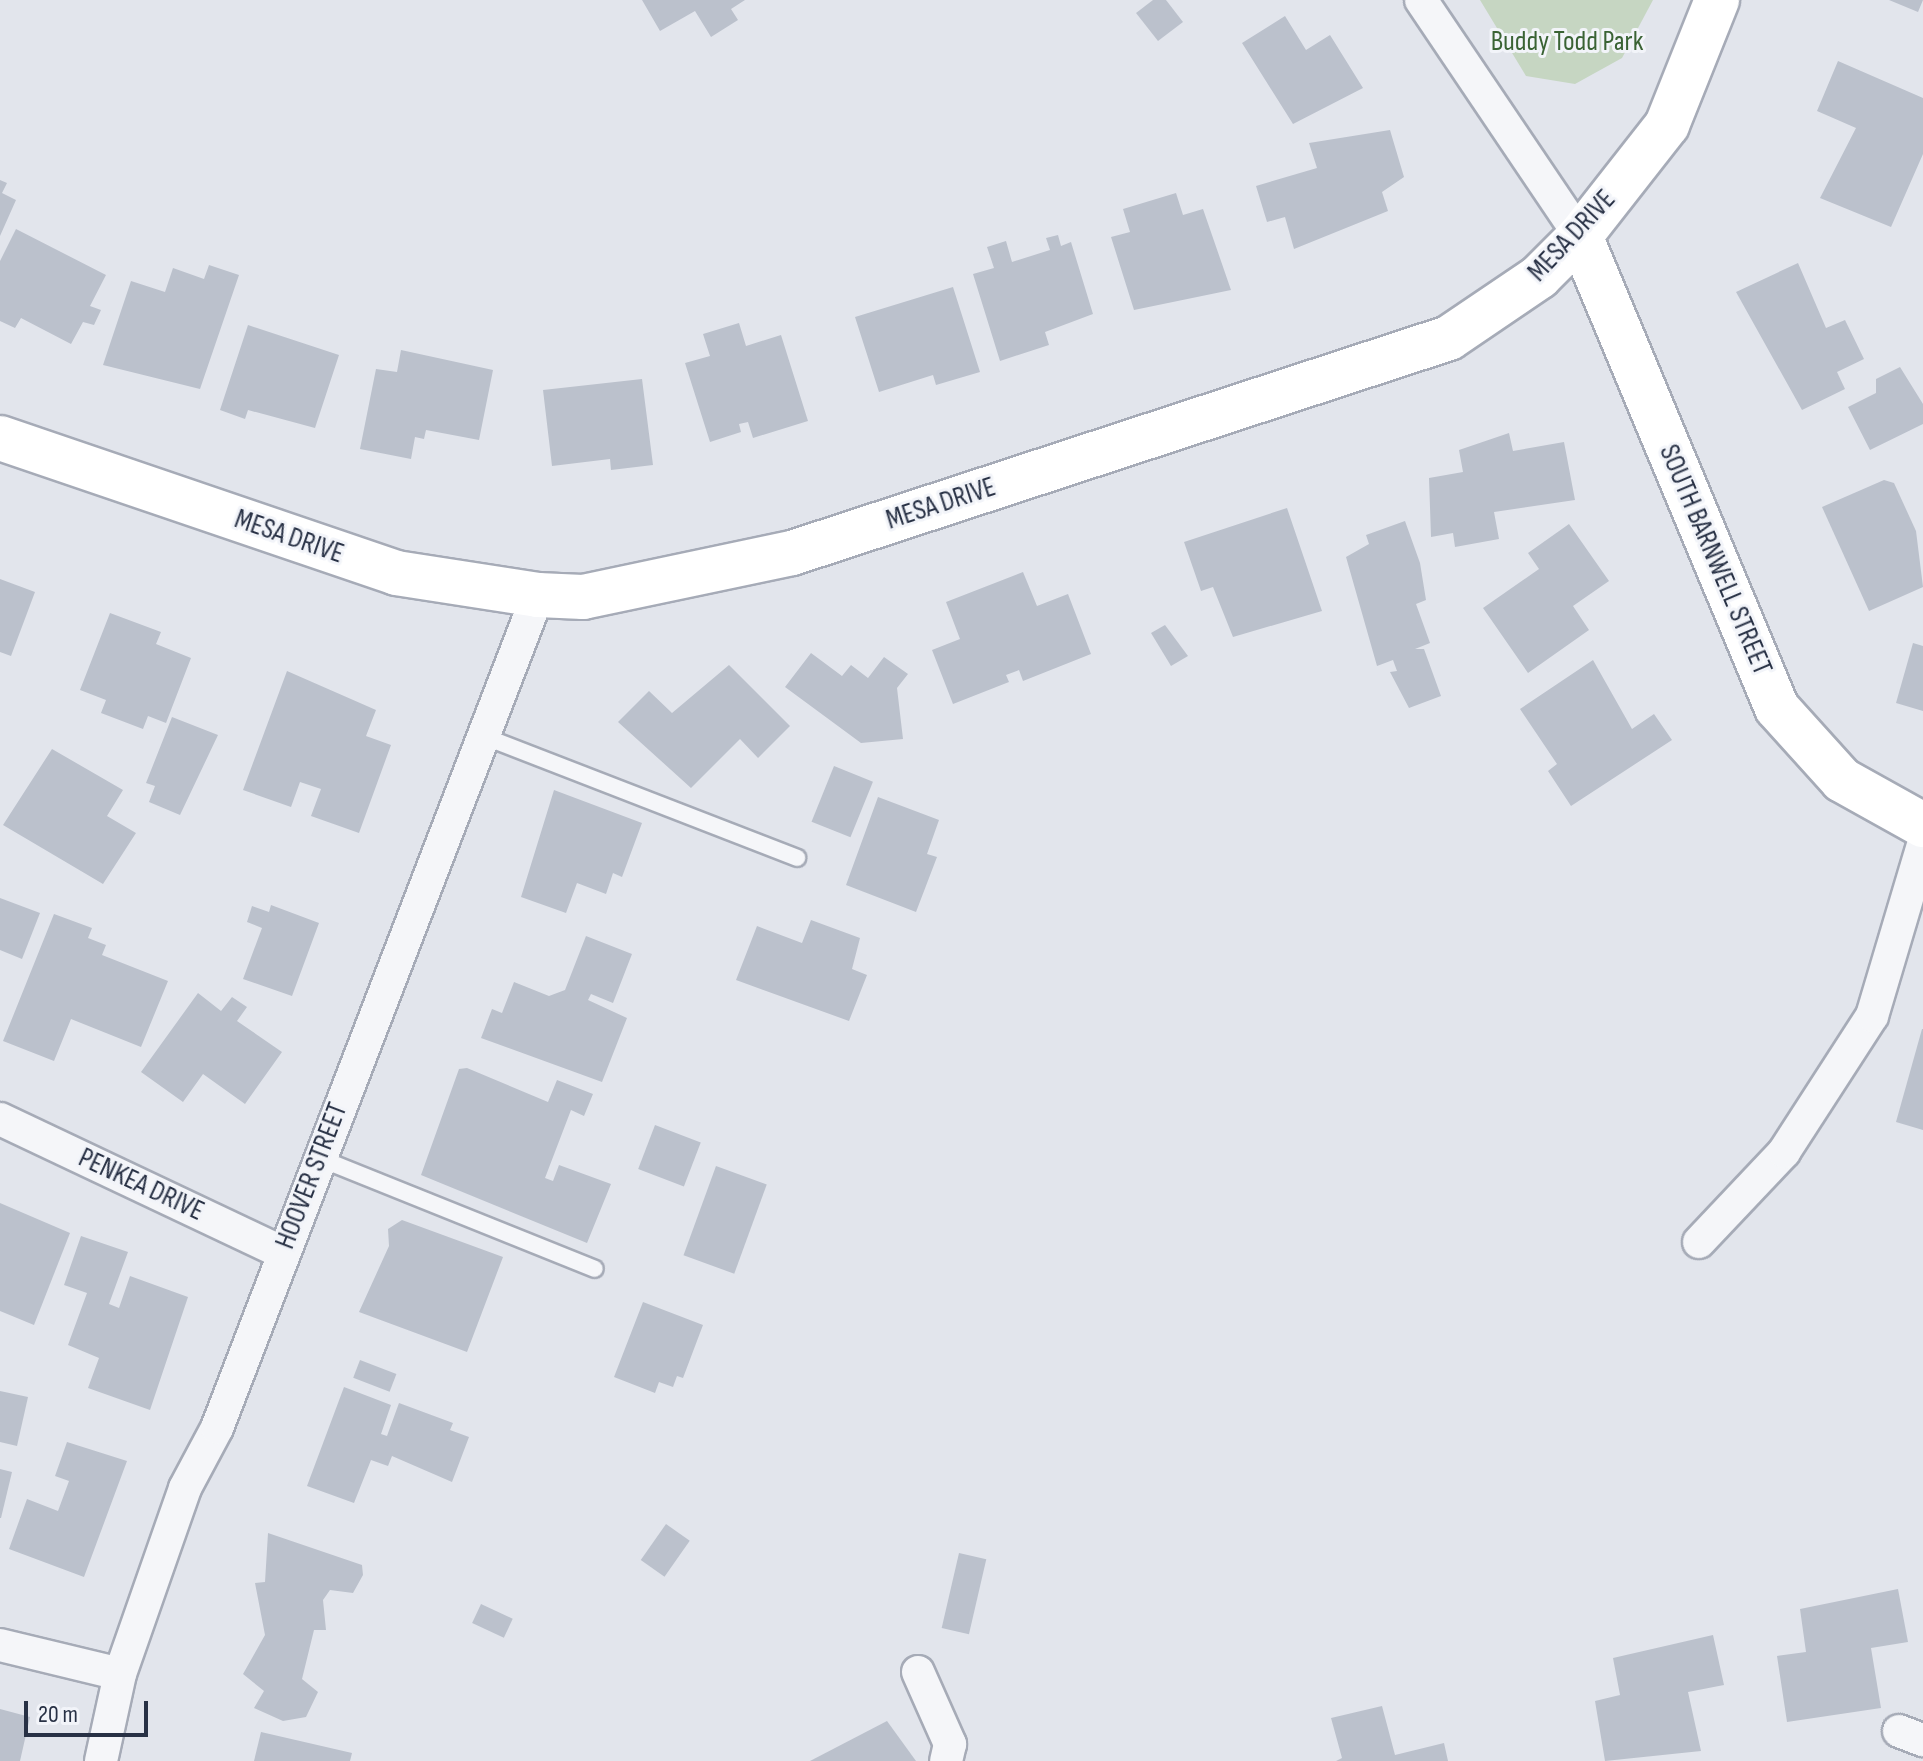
<!DOCTYPE html>
<html>
<head>
<meta charset="utf-8">
<style>
  body { margin:0 }
  #map { position:relative; width:1923px; height:1761px; overflow:hidden; background:#e2e5ec; font-family:"Sofia Sans Condensed",sans-serif }
  div>[style] { position:absolute }
  [style*='--x'] { left:calc(var(--x)*1px); top:calc(var(--y)*1px); width:calc(var(--w)*1px); rotate:calc(var(--a)*1deg) }
  .green>* { inset:0; background:#c6d6c2 }
  .building>* { inset:0; background:#bbc1cc; transform-origin:0 0 }
  .roads { filter:drop-shadow(2px 0 #a6abb7) drop-shadow(-2px 0 #a6abb7) drop-shadow(0 2px #a6abb7) drop-shadow(0 -2px #a6abb7) }
  .lane>* { height:16px; margin:-8px; padding:0 8px; transform-origin:8px; border-radius:8px; background:#f5f6f9 }
  .street>* { height:32px; margin:-16px; padding:0 16px; transform-origin:16px; border-radius:16px; background:#f5f6f9 }
  .secondary>* { height:44px; margin:-22px; padding:0 22px; transform-origin:22px; border-radius:22px; background:#fff }
  span { translate:-50% -50%; white-space:nowrap; text-align:center; line-height:1.15; -webkit-text-stroke:6px #f2f4f9; paint-order:stroke }
  .park-label { font-size:28px; color:#3a6334 }
  .street-label { font-size:28px; color:#283145 }
  .scale { position:absolute; left:24px; top:1701px; width:124px; height:36px; box-sizing:border-box; border:4px solid #283145; border-top:0; padding-left:10px; font-size:24px; line-height:28px; white-space:nowrap; color:#283145; -webkit-text-stroke:6px #f2f4f9; paint-order:stroke }
</style>
</head>
<body>
<div id="map">
  <div class="green">
    <i style="clip-path:polygon(1480px 0,1653px 0,1622px 58px,1575px 84px,1526px 76px)"></i>
  </div>
  <div class="building">
    <i style="clip-path:polygon(642px 0,745px 0,731px 9px,738px 20px,711px 37px,695px 11px,660px 31px)"></i>
    <i style="clip-path:polygon(1153px 0,1166px 0,1183px 22px,1158px 41px,1136px 13px)"></i>
    <i style="clip-path:polygon(1889px 0,1923px 0,1918px 12px)"></i>
    <i style="clip-path:polygon(1285px 16px,1306px 50px,1330px 35px,1363px 88px,1293px 124px,1242px 43px)"></i>
    <i style="clip-path:polygon(1838px 61px,1923px 98px,1923px 154px,1891px 227px,1820px 198px,1856px 128px,1817px 111px)"></i>
    <i style="clip-path:polygon(1390px 130px,1404px 177px,1382px 192px,1388px 211px,1294px 249px,1285px 217px,1267px 222px,1256px 186px,1317px 168px,1309px 143px)"></i>
    <i style="clip-path:polygon(0 180px,7px 183px,2px 193px,16px 200px,0 236px)"></i>
    <i style="clip-path:polygon(1176px 193px,1183px 215px,1203px 209px,1231px 290px,1134px 310px,1111px 237px,1130px 232px,1123px 209px)"></i>
    <i style="clip-path:polygon(16px 229px,106px 275px,90px 306px,101px 310px,94px 325px,83px 322px,71px 344px,21px 318px,15px 328px,0 321px,0 261px)"></i>
    <i style="clip-path:polygon(1058px 235px,1061px 246px,1071px 242px,1093px 314px,1045px 332px,1049px 345px,1000px 361px,973px 274px,994px 268px,987px 247px,1006px 241px,1012px 262px,1050px 250px,1046px 238px)"></i>
    <i style="clip-path:polygon(1798px 263px,1826px 328px,1845px 320px,1864px 359px,1837px 372px,1845px 389px,1802px 410px,1736px 292px)"></i>
    <i style="clip-path:polygon(209px 265px,239px 275px,200px 389px,103px 365px,131px 281px,165px 292px,173px 268px,204px 279px)"></i>
    <i style="clip-path:polygon(953px 287px,980px 372px,936px 385px,933px 375px,879px 392px,855px 317px)"></i>
    <i style="clip-path:polygon(739px 323px,746px 346px,781px 335px,808px 421px,753px 438px,748px 422px,739px 424px,741px 432px,710px 442px,685px 363px,710px 356px,703px 334px)"></i>
    <i style="clip-path:polygon(248px 325px,339px 355px,315px 428px,248px 410px,245px 419px,220px 410px)"></i>
    <i style="clip-path:polygon(401px 350px,493px 370px,479px 440px,426px 430px,424px 439px,415px 437px,411px 459px,360px 449px,376px 369px,397px 372px)"></i>
    <i style="clip-path:polygon(1900px 367px,1923px 404px,1923px 424px,1870px 450px,1848px 407px,1876px 393px,1876px 379px)"></i>
    <i style="clip-path:polygon(642px 379px,653px 465px,611px 470px,610px 459px,552px 466px,543px 390px)"></i>
    <i style="clip-path:polygon(1509px 433px,1513px 451px,1564px 442px,1575px 500px,1494px 512px,1499px 539px,1455px 547px,1453px 533px,1431px 537px,1429px 478px,1463px 472px,1459px 450px)"></i>
    <i style="clip-path:polygon(1884px 480px,1894px 483px,1916px 531px,1923px 587px,1869px 611px,1822px 507px)"></i>
    <i style="clip-path:polygon(1287px 508px,1322px 611px,1233px 637px,1213px 587px,1201px 591px,1184px 542px)"></i>
    <i style="clip-path:polygon(1405px 521px,1420px 563px,1426px 600px,1416px 604px,1430px 643px,1415px 649px,1424px 649px,1441px 696px,1409px 708px,1390px 672px,1397px 671px,1393px 660px,1377px 666px,1346px 557px,1369px 544px,1366px 535px)"></i>
    <i style="clip-path:polygon(1569px 524px,1609px 581px,1573px 606px,1589px 630px,1528px 673px,1483px 608px,1539px 569px,1528px 553px)"></i>
    <i style="clip-path:polygon(1023px 572px,1037px 606px,1068px 594px,1091px 654px,1023px 681px,1019px 670px,1006px 675px,1009px 682px,953px 704px,932px 650px,960px 639px,946px 602px)"></i>
    <i style="clip-path:polygon(0 579px,35px 592px,11px 656px,0 652px)"></i>
    <i style="clip-path:polygon(110px 613px,161px 632px,156px 644px,191px 658px,166px 723px,148px 716px,143px 729px,101px 713px,106px 700px,80px 690px)"></i>
    <i style="clip-path:polygon(1165px 625px,1188px 656px,1171px 666px,1151px 633px)"></i>
    <i style="clip-path:polygon(1913px 643px,1923px 646px,1923px 711px,1896px 703px)"></i>
    <i style="clip-path:polygon(811px 653px,842px 676px,851px 665px,868px 678px,884px 657px,908px 674px,897px 688px,903px 739px,861px 743px,785px 687px)"></i>
    <i style="clip-path:polygon(1593px 660px,1632px 729px,1654px 714px,1672px 740px,1571px 806px,1548px 771px,1557px 764px,1520px 709px)"></i>
    <i style="clip-path:polygon(729px 665px,790px 726px,758px 758px,740px 739px,691px 788px,618px 722px,649px 691px,672px 713px)"></i>
    <i style="clip-path:polygon(287px 671px,376px 710px,366px 736px,391px 745px,359px 833px,311px 816px,321px 789px,300px 782px,291px 807px,243px 790px)"></i>
    <i style="clip-path:polygon(172px 717px,218px 735px,180px 815px,149px 802px,155px 786px,146px 783px)"></i>
    <i style="clip-path:polygon(52px 749px,123px 790px,107px 816px,136px 833px,103px 884px,3px 825px)"></i>
    <i style="left:834px;top:766px;width:42px;height:60px;rotate:22deg"></i>
    <i style="clip-path:polygon(554px 790px,642px 823px,622px 877px,613px 873px,606px 894px,577px 883px,566px 913px,521px 897px)"></i>
    <i style="clip-path:polygon(878px 797px,939px 820px,927px 854px,937px 857px,916px 912px,846px 885px)"></i>
    <i style="clip-path:polygon(0 898px,40px 913px,22px 959px,0 950px)"></i>
    <i style="clip-path:polygon(271px 905px,319px 923px,292px 996px,243px 979px,262px 928px,247px 922px,252px 906px,269px 912px)"></i>
    <i style="clip-path:polygon(54px 914px,92px 928px,88px 938px,106px 945px,102px 955px,168px 981px,141px 1047px,71px 1019px,54px 1061px,3px 1041px)"></i>
    <i style="clip-path:polygon(811px 920px,860px 938px,852px 969px,867px 975px,849px 1021px,736px 980px,757px 926px,802px 943px)"></i>
    <i style="clip-path:polygon(586px 936px,632px 954px,613px 1003px,591px 994px,588px 1000px,627px 1018px,602px 1082px,481px 1038px,492px 1009px,502px 1013px,514px 982px,549px 996px,565px 990px)"></i>
    <i style="clip-path:polygon(198px 993px,221px 1011px,232px 997px,247px 1007px,237px 1021px,282px 1052px,245px 1104px,203px 1074px,183px 1102px,141px 1072px)"></i>
    <i style="clip-path:polygon(1922px 1029px,1923px 1029px,1923px 1130px,1896px 1122px)"></i>
    <i style="clip-path:polygon(467px 1068px,548px 1102px,557px 1080px,593px 1094px,584px 1116px,571px 1110px,545px 1178px,553px 1181px,559px 1165px,611px 1184px,587px 1243px,421px 1175px,459px 1069px)"></i>
    <i style="left:655px;top:1125px;width:49px;height:47px;rotate:21deg"></i>
    <i style="left:716px;top:1166px;width:54px;height:95px;rotate:20deg"></i>
    <i style="clip-path:polygon(0 1203px,70px 1233px,34px 1325px,0 1311px)"></i>
    <i style="clip-path:polygon(402px 1220px,503px 1257px,467px 1352px,359px 1312px,389px 1246px,388px 1229px)"></i>
    <i style="clip-path:polygon(81px 1236px,128px 1252px,109px 1304px,119px 1308px,130px 1276px,188px 1297px,150px 1410px,88px 1388px,99px 1358px,68px 1345px,87px 1293px,64px 1285px)"></i>
    <i style="clip-path:polygon(643px 1302px,703px 1325px,683px 1378px,677px 1376px,673px 1387px,659px 1382px,655px 1393px,614px 1377px)"></i>
    <i style="left:360px;top:1360px;width:39px;height:19px;rotate:21deg"></i>
    <i style="clip-path:polygon(344px 1387px,391px 1405px,381px 1434px,387px 1436px,399px 1403px,453px 1423px,450px 1430px,469px 1437px,452px 1482px,392px 1456px,388px 1466px,371px 1460px,354px 1503px,307px 1486px)"></i>
    <i style="clip-path:polygon(0 1391px,28px 1397px,17px 1446px,0 1442px)"></i>
    <i style="clip-path:polygon(67px 1442px,127px 1461px,84px 1577px,9px 1549px,27px 1499px,58px 1511px,69px 1481px,55px 1476px)"></i>
    <i style="clip-path:polygon(0 1469px,12px 1472px,1px 1518px,0 1518px)"></i>
    <i style="left:666px;top:1524px;width:29px;height:44px;rotate:35deg"></i>
    <i style="clip-path:polygon(268px 1533px,362px 1565px,363px 1575px,353px 1593px,330px 1590px,323px 1600px,326px 1630px,314px 1630px,302px 1679px,318px 1692px,306px 1717px,283px 1721px,254px 1708px,264px 1691px,243px 1674px,265px 1635px,255px 1583px,265px 1582px)"></i>
    <i style="left:959px;top:1553px;width:28px;height:77px;rotate:13deg"></i>
    <i style="clip-path:polygon(1898px 1589px,1908px 1642px,1871px 1648px,1881px 1708px,1787px 1722px,1777px 1656px,1806px 1652px,1800px 1609px)"></i>
    <i style="left:481px;top:1604px;width:35px;height:21px;rotate:25deg"></i>
    <i style="clip-path:polygon(1713px 1635px,1724px 1685px,1688px 1692px,1701px 1751px,1605px 1761px,1595px 1701px,1620px 1695px,1613px 1658px)"></i>
    <i style="clip-path:polygon(1382px 1706px,1395px 1755px,1444px 1743px,1448px 1761px,1336px 1761px,1342px 1758px,1331px 1718px)"></i>
    <i style="clip-path:polygon(0 1709px,30px 1717px,20px 1761px,0 1761px)"></i>
    <i style="clip-path:polygon(887px 1721px,916px 1761px,810px 1761px)"></i>
    <i style="clip-path:polygon(261px 1732px,352px 1753px,350px 1761px,254px 1761px)"></i>
  </div>
  <div class="roads">
    <div class="lane">
      <i style="--x:483;--y:736;--w:337;--a:21.2"></i>
      <i style="--x:319;--y:1158;--w:297;--a:21.9"></i>
    </div>
    <div class="street">
      <i style="--x:1421;--y:0;--w:285;--a:56"></i>
      <i style="--x:0;--y:1119;--w:312;--a:25.3"></i>
      <i style="--x:1699;--y:1242;--w:124;--a:-46.6"></i>
      <i style="--x:1784;--y:1152;--w:162;--a:-57.1"></i>
      <i style="--x:1872;--y:1016;--w:178;--a:-73.4"></i>
      <i style="--x:0;--y:1645;--w:123;--a:13.6"></i>
      <i style="--x:918;--y:1672;--w:79;--a:66"></i>
      <i style="--x:950;--y:1744;--w:17;--a:103"></i>
      <i style="--x:1899;--y:1731;--w:26;--a:21"></i>
      <i style="--x:101;--y:1761;--w:89;--a:-77.7"></i>
      <i style="--x:120;--y:1674;--w:197;--a:-70.7"></i>
      <i style="--x:185;--y:1488;--w:68;--a:-61.9"></i>
      <i style="--x:217;--y:1428;--w:893;--a:-68.93"></i>
    </div>
    <div class="secondary">
      <i style="--x:1580;--y:236;--w:511;--a:67.35"></i>
      <i style="--x:1777;--y:708;--w:97;--a:47.9"></i>
      <i style="--x:1842;--y:780;--w:93;--a:29.1"></i>
      <i style="--x:0;--y:438;--w:418;--a:18.8"></i>
      <i style="--x:396;--y:573;--w:144;--a:8.8"></i>
      <i style="--x:538;--y:595;--w:45;--a:2.5"></i>
      <i style="--x:583;--y:597;--w:214;--a:-11.9"></i>
      <i style="--x:792;--y:553;--w:691;--a:-18.12"></i>
      <i style="--x:1449;--y:338;--w:109;--a:-34.1"></i>
      <i style="--x:1539;--y:277;--w:58;--a:-45"></i>
      <i style="--x:1580;--y:236;--w:141;--a:-51.9"></i>
      <i style="--x:1667;--y:125;--w:135;--a:-68.2"></i>
    </div>
  </div>
  <div class="park-label">
    <span style="left:1567px;top:42px">Buddy Todd Park</span>
  </div>
  <div class="street-label">
    <span style="left:1572px;top:236px;rotate:-47deg">MESA DRIVE</span>
    <span style="left:941px;top:504px;rotate:-18deg">MESA DRIVE</span>
    <span style="left:289px;top:537px;rotate:19deg">MESA DRIVE</span>
    <span style="left:1715px;top:560px;rotate:67deg">SOUTH BARNWELL STREET</span>
    <span style="left:312px;top:1176px;rotate:-69deg">HOOVER STREET</span>
    <span style="left:141px;top:1185px;rotate:25deg">PENKEA DRIVE</span>
  </div>
  <div class="scale">20 m</div>
</div>
</body>
</html>
